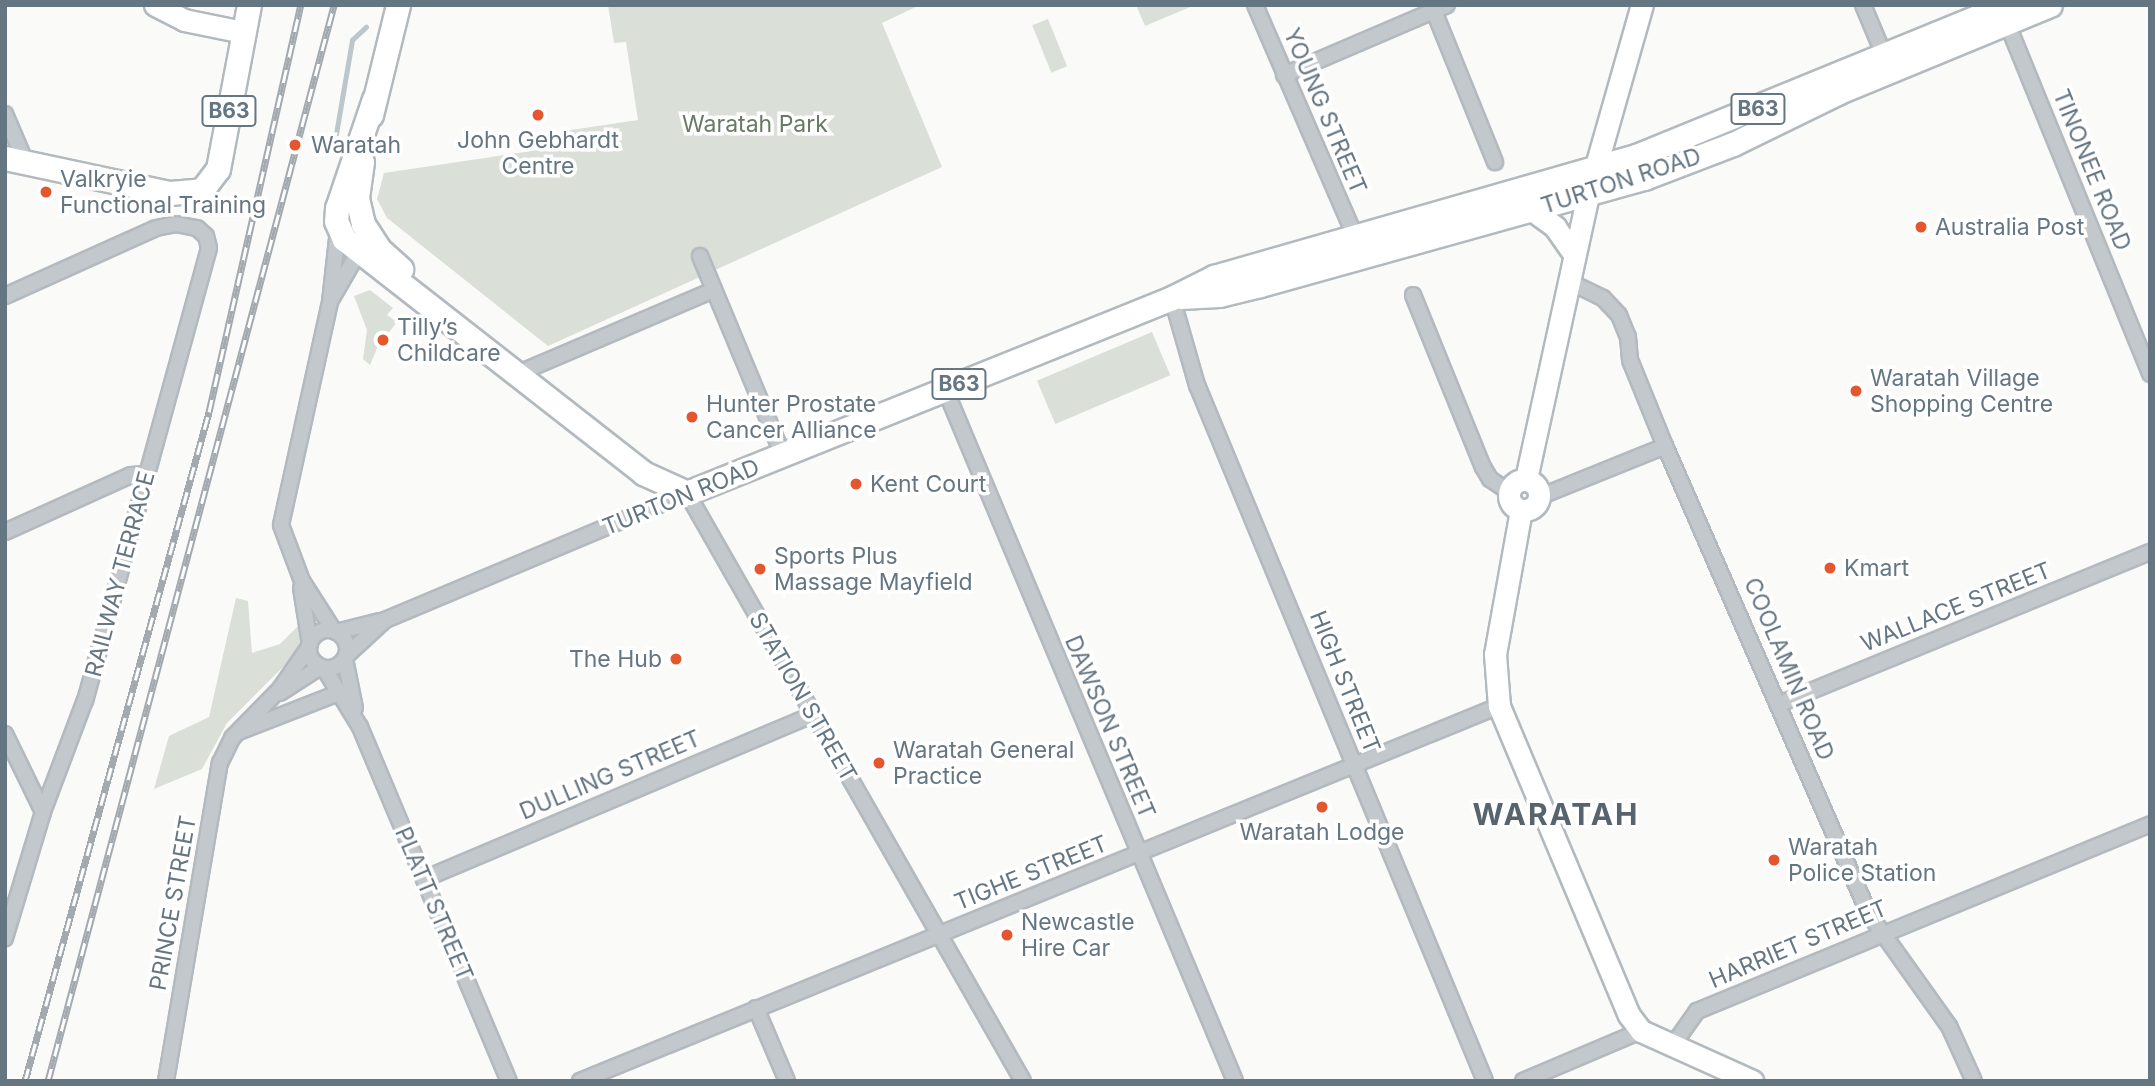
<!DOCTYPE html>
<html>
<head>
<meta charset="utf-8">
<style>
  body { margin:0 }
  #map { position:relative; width:2155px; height:1086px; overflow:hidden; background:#fafaf8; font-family:Inter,sans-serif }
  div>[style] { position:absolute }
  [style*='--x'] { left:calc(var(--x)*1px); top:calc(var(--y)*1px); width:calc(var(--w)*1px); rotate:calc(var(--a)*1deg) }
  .green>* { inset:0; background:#dadfd7; transform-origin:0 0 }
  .stream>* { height:4.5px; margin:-2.25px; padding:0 2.25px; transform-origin:2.25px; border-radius:2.25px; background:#bbc7cb }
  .roads { filter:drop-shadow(2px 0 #b3babf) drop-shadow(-2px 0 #b3babf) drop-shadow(0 2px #b3babf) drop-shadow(0 -2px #b3babf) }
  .street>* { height:14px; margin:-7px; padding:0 7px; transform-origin:7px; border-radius:7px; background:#c3c8cc }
  .street>.ring { margin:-7px; padding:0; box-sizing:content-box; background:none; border:14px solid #c3c8cc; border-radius:50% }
  .secondary>* { height:21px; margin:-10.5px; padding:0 10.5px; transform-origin:10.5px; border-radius:10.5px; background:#fff }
  .secondary>.ring { margin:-10.5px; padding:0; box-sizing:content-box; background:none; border:21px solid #fff; border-radius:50% }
  .primary>* { height:23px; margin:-11.5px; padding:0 11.5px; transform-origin:11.5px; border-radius:11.5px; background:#fff }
  .rail>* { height:7px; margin-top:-3.5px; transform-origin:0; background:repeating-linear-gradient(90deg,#fff 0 13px,#a2aab0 0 26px); box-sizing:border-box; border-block:2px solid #a2aab0 }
  .dots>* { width:19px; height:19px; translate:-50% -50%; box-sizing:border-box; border:4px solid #fff; border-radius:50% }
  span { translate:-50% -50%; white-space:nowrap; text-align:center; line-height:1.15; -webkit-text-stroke:7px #fff; paint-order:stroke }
  .shield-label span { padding:2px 5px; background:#fff; border:2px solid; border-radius:5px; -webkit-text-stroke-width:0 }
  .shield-label { font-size:21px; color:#657683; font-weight:700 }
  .street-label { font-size:23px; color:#657683 }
  .park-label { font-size:23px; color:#687a64 }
  .poi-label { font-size:23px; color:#657683 }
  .left { translate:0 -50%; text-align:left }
  .right { translate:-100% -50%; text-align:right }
  .district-label { font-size:30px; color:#57646e; font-weight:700; letter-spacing:2px }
  .frame { position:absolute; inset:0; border:7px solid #657683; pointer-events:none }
</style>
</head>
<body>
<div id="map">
  <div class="green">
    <i style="clip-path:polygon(608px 5px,920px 5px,882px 23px,942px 167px,548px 346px,387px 218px,377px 199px,384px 173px,565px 146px,564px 131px,638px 120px,626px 42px,614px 43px)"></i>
    <i style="clip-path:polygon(1136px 5px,1195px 5px,1145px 26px)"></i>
    <i style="left:1048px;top:19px;width:51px;height:17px;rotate:68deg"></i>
    <i style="clip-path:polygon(370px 290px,393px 308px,387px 315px,397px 322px,378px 346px,370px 365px,363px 359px,367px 330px,354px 296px)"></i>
    <i style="left:1152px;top:332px;width:47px;height:125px;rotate:67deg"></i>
    <i style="clip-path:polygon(236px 598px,248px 601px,252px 653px,280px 644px,303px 621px,300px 650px,227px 723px,202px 769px,154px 789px,169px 736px,209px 717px)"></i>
  </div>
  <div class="stream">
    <i style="--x:336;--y:134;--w:95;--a:-80.3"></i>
    <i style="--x:352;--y:40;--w:19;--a:-43"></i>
  </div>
  <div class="roads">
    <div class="street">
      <i style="--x:1255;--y:5;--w:249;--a:66.6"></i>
      <i style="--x:1863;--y:5;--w:54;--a:67.2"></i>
      <i style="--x:1434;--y:11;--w:163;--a:68"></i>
      <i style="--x:2007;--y:23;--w:379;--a:67.8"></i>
      <i style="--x:1284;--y:75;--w:177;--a:-23.2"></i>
      <i style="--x:5;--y:114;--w:53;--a:66.8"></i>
      <i style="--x:700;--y:256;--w:216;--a:67.4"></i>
      <i style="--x:1568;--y:281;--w:39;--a:26"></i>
      <i style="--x:1603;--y:298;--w:23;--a:47"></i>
      <i style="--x:1619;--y:315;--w:24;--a:68"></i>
      <i style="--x:1628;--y:337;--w:23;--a:85"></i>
      <i style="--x:1630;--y:360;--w:93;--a:67.9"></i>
      <i style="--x:1665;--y:446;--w:511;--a:66.45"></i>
      <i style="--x:1869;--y:914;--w:138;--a:54.5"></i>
      <i style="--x:1949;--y:1026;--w:60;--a:65.6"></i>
      <i style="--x:1413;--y:295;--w:186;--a:67.9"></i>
      <i style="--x:1483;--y:467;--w:14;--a:60"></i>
      <i style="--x:1490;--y:479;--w:23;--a:34"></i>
      <i style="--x:5;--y:296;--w:166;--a:-24.2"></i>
      <i style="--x:156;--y:228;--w:20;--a:-11"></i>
      <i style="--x:176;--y:224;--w:21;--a:11"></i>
      <i style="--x:197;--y:228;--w:12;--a:42"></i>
      <i style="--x:206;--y:236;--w:12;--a:76"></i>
      <i style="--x:209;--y:248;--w:469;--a:105.3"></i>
      <i style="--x:85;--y:700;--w:120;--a:110.6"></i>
      <i style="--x:43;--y:812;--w:132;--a:106.8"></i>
      <i style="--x:332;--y:298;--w:52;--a:-60"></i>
      <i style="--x:1172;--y:298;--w:91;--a:74"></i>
      <i style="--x:1197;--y:385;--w:753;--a:67.52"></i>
      <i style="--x:519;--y:373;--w:212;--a:-23.1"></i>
      <i style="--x:945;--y:389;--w:750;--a:67.26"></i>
      <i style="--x:1539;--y:497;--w:136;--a:-22"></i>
      <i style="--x:5;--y:532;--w:138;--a:-24.3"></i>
      <i style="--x:131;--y:475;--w:16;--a:-4"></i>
      <i style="--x:301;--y:588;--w:57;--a:80.9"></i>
      <i class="ring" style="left:309px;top:630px;width:24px;height:24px"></i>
      <i style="--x:334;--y:631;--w:59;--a:-122.6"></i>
      <i style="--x:302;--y:581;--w:60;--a:-110.6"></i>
      <i style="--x:281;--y:525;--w:228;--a:-77.6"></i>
      <i style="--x:330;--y:302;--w:73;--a:-83.7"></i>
      <i style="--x:336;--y:632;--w:45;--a:-14"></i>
      <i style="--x:347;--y:655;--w:52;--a:-42.6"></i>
      <i style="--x:385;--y:620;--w:328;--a:-22.8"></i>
      <i style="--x:687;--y:493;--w:677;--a:60.26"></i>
      <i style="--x:345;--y:659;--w:50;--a:78.5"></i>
      <i style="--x:324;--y:668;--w:69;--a:58.6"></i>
      <i style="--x:360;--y:727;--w:384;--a:67.2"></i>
      <i style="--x:280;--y:693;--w:48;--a:-33"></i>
      <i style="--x:1779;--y:704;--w:401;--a:-22.3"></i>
      <i style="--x:241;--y:731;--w:107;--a:-21.3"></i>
      <i style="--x:5;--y:734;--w:87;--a:64"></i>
      <i style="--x:424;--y:879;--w:423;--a:-22.9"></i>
      <i style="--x:756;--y:1008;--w:79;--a:67"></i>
      <i style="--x:1673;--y:1045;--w:42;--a:-54.8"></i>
      <i style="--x:1697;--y:1011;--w:490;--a:-22.4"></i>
      <i style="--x:166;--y:1081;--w:323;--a:-80.4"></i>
      <i style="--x:220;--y:763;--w:28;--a:-64"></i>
      <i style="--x:232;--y:738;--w:69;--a:-45.6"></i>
      <i style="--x:280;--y:689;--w:51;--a:-55.4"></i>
      <i style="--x:580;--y:1081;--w:993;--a:-22.2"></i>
      <i style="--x:1523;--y:1081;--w:128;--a:-23"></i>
    </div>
    <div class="secondary">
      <i style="--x:155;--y:5;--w:33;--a:27"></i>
      <i style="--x:184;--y:20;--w:60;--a:11.5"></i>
      <i style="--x:1532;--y:210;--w:29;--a:36"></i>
      <i style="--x:1555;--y:227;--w:33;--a:55"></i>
      <i style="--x:1526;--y:479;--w:292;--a:-77.7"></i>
      <i style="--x:1588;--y:194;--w:197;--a:-74.1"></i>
      <i class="ring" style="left:1509px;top:480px;width:9px;height:9px"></i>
      <i style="--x:1521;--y:510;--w:146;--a:100.2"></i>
      <i style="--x:1495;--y:654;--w:52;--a:85.6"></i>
      <i style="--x:1499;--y:706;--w:335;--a:67.2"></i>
      <i style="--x:1629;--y:1015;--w:20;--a:53"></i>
      <i style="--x:1641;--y:1031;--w:122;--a:24.2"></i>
    </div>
    <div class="primary">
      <i style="--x:374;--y:99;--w:115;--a:108.7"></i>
      <i style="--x:337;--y:208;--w:13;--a:94"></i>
      <i style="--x:336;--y:221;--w:20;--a:66"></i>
      <i style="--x:344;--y:239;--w:380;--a:38"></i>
      <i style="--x:643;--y:473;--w:48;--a:24.4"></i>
      <i style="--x:687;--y:493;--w:523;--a:-21.9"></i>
      <i style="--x:1172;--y:298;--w:47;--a:-26.6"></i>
      <i style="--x:1214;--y:277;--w:439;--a:-16"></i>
      <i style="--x:1636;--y:156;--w:400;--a:-22.2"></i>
      <i style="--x:371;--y:115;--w:113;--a:-76.2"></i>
      <i style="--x:5;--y:158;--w:169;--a:12"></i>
      <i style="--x:170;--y:193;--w:32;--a:-5"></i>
      <i style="--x:202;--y:190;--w:26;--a:-53"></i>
      <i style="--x:218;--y:169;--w:167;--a:-79.3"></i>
      <i style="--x:362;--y:162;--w:36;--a:98"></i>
      <i style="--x:357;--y:198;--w:27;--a:77"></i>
      <i style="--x:363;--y:224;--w:30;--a:57"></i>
      <i style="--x:379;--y:249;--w:30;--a:42"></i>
      <i style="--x:1181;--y:297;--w:38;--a:-3"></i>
      <i style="--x:1219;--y:295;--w:42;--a:-13.7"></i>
      <i style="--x:1260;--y:285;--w:399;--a:-15.6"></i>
      <i style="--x:1644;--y:178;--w:95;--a:-20.9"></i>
      <i style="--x:1733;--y:144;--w:118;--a:-26.1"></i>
      <i style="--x:1839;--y:92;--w:228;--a:-22.4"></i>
    </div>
  </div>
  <div class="rail">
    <i style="--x:25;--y:1081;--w:694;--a:-74.62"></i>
    <i style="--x:209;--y:412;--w:417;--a:-77.3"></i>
    <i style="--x:48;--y:1081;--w:1113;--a:-75.11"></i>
  </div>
  <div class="dots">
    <i style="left:538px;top:115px;background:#e4572e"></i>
    <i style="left:295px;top:145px;background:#e4572e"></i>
    <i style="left:46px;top:192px;background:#e4572e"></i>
    <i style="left:1921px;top:227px;background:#e4572e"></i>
    <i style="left:383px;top:340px;background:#e4572e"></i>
    <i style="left:1856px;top:391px;background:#e4572e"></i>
    <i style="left:692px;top:417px;background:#e4572e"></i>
    <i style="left:856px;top:484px;background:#e4572e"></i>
    <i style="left:1830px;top:568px;background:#e4572e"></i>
    <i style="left:760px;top:569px;background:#e4572e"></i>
    <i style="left:676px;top:659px;background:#e4572e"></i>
    <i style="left:879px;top:763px;background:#e4572e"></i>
    <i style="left:1322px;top:807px;background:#e4572e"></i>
    <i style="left:1774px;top:860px;background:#e4572e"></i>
    <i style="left:1007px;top:935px;background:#e4572e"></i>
  </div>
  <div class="shield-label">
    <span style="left:1758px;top:109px">B63</span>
    <span style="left:229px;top:111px">B63</span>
    <span style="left:959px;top:384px">B63</span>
  </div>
  <div class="street-label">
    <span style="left:1325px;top:111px;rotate:67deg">YOUNG STREET</span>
    <span style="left:2092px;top:170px;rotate:68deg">TINONEE ROAD</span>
    <span style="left:1621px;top:181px;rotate:-18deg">TURTON ROAD</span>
    <span style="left:681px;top:497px;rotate:-22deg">TURTON ROAD</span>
    <span style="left:120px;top:574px;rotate:-75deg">RAILWAY TERRACE</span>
    <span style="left:1956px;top:607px;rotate:-22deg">WALLACE STREET</span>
    <span style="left:1789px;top:669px;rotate:67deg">COOLAMIN ROAD</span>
    <span style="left:1345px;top:682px;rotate:68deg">HIGH STREET</span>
    <span style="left:803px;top:697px;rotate:60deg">STATION STREET</span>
    <span style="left:1110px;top:727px;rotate:67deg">DAWSON STREET</span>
    <span style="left:610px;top:775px;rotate:-23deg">DULLING STREET</span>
    <span style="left:1031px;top:873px;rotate:-22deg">TIGHE STREET</span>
    <span style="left:173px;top:903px;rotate:-80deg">PRINCE STREET</span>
    <span style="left:434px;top:904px;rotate:67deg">PLATT STREET</span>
    <span style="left:1798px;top:944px;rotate:-23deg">HARRIET STREET</span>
  </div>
  <div class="park-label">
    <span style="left:755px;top:124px">Waratah Park</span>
  </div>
  <div class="poi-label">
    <span style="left:538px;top:153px">John Gebhardt<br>Centre</span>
    <span class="left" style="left:311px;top:145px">Waratah</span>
    <span class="left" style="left:60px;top:192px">Valkryie<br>Functional Training</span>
    <span class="left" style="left:1935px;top:227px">Australia Post</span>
    <span class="left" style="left:397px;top:340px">Tilly’s<br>Childcare</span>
    <span class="left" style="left:1870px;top:391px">Waratah Village<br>Shopping Centre</span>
    <span class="left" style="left:706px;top:417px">Hunter Prostate<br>Cancer Alliance</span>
    <span class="left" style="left:870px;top:484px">Kent Court</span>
    <span class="left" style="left:774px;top:569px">Sports Plus<br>Massage Mayfield</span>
    <span class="left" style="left:1844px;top:568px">Kmart</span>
    <span class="right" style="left:662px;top:659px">The Hub</span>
    <span class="left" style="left:893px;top:763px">Waratah General<br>Practice</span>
    <span style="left:1322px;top:832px">Waratah Lodge</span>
    <span class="left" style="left:1788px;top:860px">Waratah<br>Police Station</span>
    <span class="left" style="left:1021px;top:935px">Newcastle<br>Hire Car</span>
  </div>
  <div class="district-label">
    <span style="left:1556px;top:814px">WARATAH</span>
  </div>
  <div class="frame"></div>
</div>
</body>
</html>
